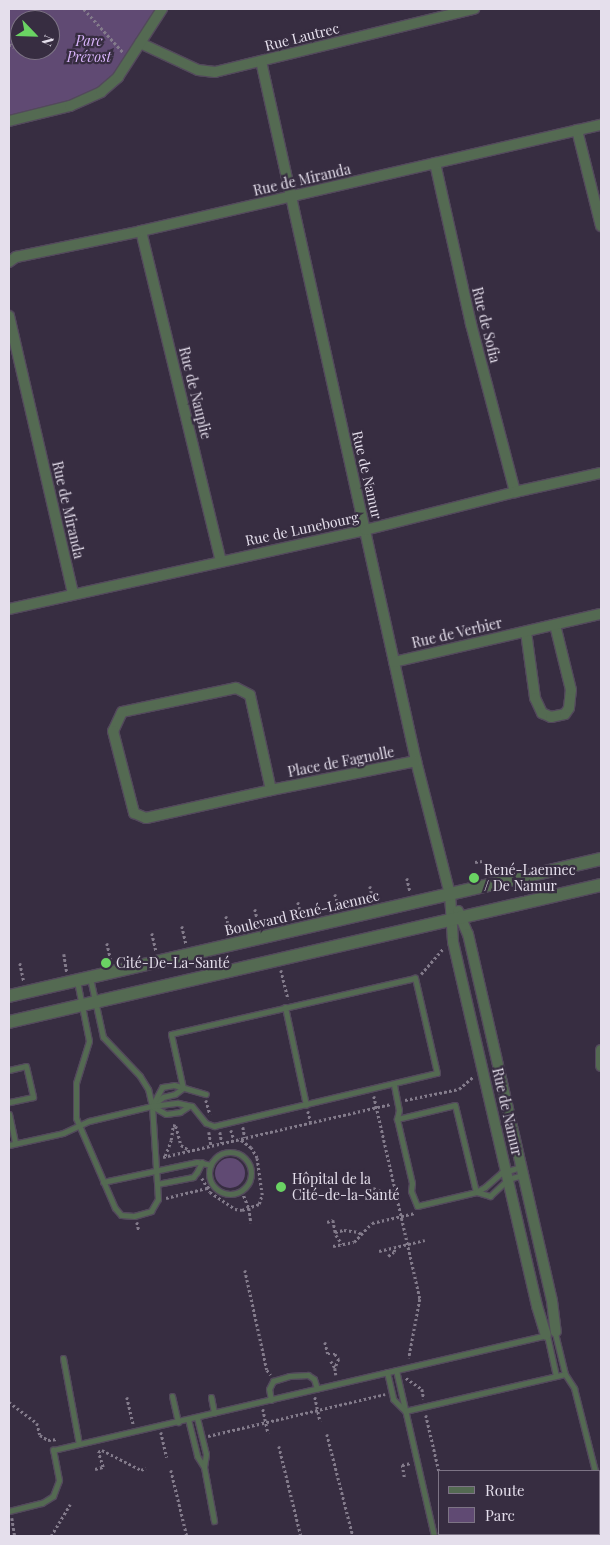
<!DOCTYPE html>
<html>
<head>
<meta charset="utf-8">
<style>
  body { margin:0 }
  #map { position:relative; width:610px; height:1545px; overflow:hidden; background:#372d41; font-family:"Playfair Display",serif }
  div>[style] { position:absolute }
  [style*='--x'] { left:calc(var(--x)*1px); top:calc(var(--y)*1px); width:calc(var(--w)*1px); rotate:calc(var(--a)*1deg) }
  .green>* { inset:0; background:#604a73 }
  .round { border-radius:50% }
  .path>* { height:2.5px; margin-top:-1.25px; transform-origin:0; background:repeating-linear-gradient(90deg,#837b8b 0 2.5px,transparent 0 5px) }
  .roads { filter:drop-shadow(1px 0 #53495c) drop-shadow(-1px 0 #53495c) drop-shadow(0 1px #53495c) drop-shadow(0 -1px #53495c) }
  .service>* { height:5px; margin:-2.5px; padding:0 2.5px; transform-origin:2.5px; border-radius:2.5px; background:#546a52 }
  .service>.ring { margin:-2.5px; padding:0; box-sizing:content-box; background:none; border:5px solid #546a52; border-radius:50% }
  .minor>* { height:10px; margin:-5px; padding:0 5px; transform-origin:5px; border-radius:5px; background:#546a52 }
  .tertiary>* { height:12px; margin:-6px; padding:0 6px; transform-origin:6px; border-radius:6px; background:#546a52 }
  .dots>* { width:14px; height:14px; translate:-50% -50%; box-sizing:border-box; border:2px solid #372d41; border-radius:50% }
  span { translate:-50% -50%; white-space:nowrap; text-align:center; line-height:1.15; -webkit-text-stroke:4.5px #372d41; paint-order:stroke }
  .street-label { font-size:14px; color:#e5dfec }
  .park-label { font-size:14px; color:#d9b4fb; font-style:italic }
  .poi-label { font-size:14px; color:#e5dfec }
  .left { translate:0 -50%; text-align:left }
  .frame { position:absolute; inset:0; border:10px solid #e5dfec; pointer-events:none }
  .legend { position:absolute; left:438px; top:1470px; width:162px; height:65px; box-sizing:border-box; background:#372d41; border:1px solid #7d7485; margin:0; padding:6px 9px; list-style:none; font-size:15px; color:#e5dfec }
  .legend li { display:flex; align-items:center; gap:10px; height:25px }
  .legend b { width:25px; border:1px solid #7d7485 }
  .north { position:absolute; left:10px; top:10px; width:50px; height:50px; box-sizing:border-box; background:#372d41; border:1px solid #7d7485; border-radius:50%; rotate:114deg; font-size:14px; font-weight:700; line-height:20px; text-align:center; color:#e5dfec }
  .north::after { content:''; display:block; margin:auto; width:18px; height:22px; background:#6ad363; clip-path:polygon(50% 0,100% 100%,50% 72%,0 100%) }
</style>
</head>
<body>
<div id="map">
  <div class="green">
    <i style="clip-path:polygon(evenodd,9px 9px,162px 9px,101px 92px,9px 121px,9px 9px,20px 20px,50px 20px,50px 50px,20px 50px,20px 20px)"></i>
    <i class="round" style="left:215px;top:1158px;width:30px;height:30px"></i>
  </div>
  <div class="path">
    <i style="--x:84;--y:9;--w:58;--a:47.8"></i>
    <i style="--x:9;--y:44;--w:6;--a:31"></i>
    <i style="--x:475;--y:862;--w:7;--a:-8"></i>
    <i style="--x:407;--y:878;--w:13;--a:77"></i>
    <i style="--x:370;--y:886;--w:13;--a:77"></i>
    <i style="--x:335;--y:894;--w:15;--a:74"></i>
    <i style="--x:298;--y:902;--w:16;--a:76"></i>
    <i style="--x:255;--y:909;--w:18;--a:77"></i>
    <i style="--x:226;--y:916;--w:19;--a:74"></i>
    <i style="--x:182;--y:926;--w:18;--a:77"></i>
    <i style="--x:152;--y:933;--w:18;--a:77"></i>
    <i style="--x:107;--y:943;--w:18;--a:77"></i>
    <i style="--x:64;--y:954;--w:18;--a:81"></i>
    <i style="--x:20;--y:963;--w:19;--a:78"></i>
    <i style="--x:281;--y:970;--w:30;--a:76"></i>
    <i style="--x:421;--y:974;--w:35;--a:-49"></i>
    <i style="--x:374;--y:1096;--w:208;--a:77.2"></i>
    <i style="--x:420;--y:1299;--w:60;--a:100.6"></i>
    <i style="--x:206;--y:1100;--w:15;--a:74"></i>
    <i style="--x:405;--y:1100;--w:55;--a:-11.5"></i>
    <i style="--x:459;--y:1089;--w:18;--a:-41"></i>
    <i style="--x:308;--y:1111;--w:12;--a:76"></i>
    <i style="--x:243;--y:1127;--w:11;--a:80"></i>
    <i style="--x:231;--y:1130;--w:10;--a:73"></i>
    <i style="--x:209;--y:1132;--w:13;--a:81"></i>
    <i style="--x:220;--y:1132;--w:11;--a:80"></i>
    <i style="--x:165;--y:1156;--w:17;--a:-69"></i>
    <i style="--x:171;--y:1140;--w:15;--a:-82"></i>
    <i style="--x:173;--y:1125;--w:3;--a:18"></i>
    <i style="--x:176;--y:1126;--w:20;--a:75"></i>
    <i style="--x:181;--y:1145;--w:9;--a:32"></i>
    <i style="--x:163;--y:1157;--w:233;--a:-13.1"></i>
    <i style="--x:202;--y:1178;--w:16;--a:60"></i>
    <i style="--x:210;--y:1192;--w:30;--a:34"></i>
    <i style="--x:235;--y:1209;--w:7;--a:8"></i>
    <i style="--x:242;--y:1210;--w:18;--a:-19"></i>
    <i style="--x:259;--y:1204;--w:9;--a:-72"></i>
    <i style="--x:262;--y:1195;--w:37;--a:-98"></i>
    <i style="--x:257;--y:1158;--w:12;--a:-121"></i>
    <i style="--x:251;--y:1148;--w:15;--a:-143"></i>
    <i style="--x:373;--y:1188;--w:12;--a:20"></i>
    <i style="--x:242;--y:1191;--w:18;--a:68"></i>
    <i style="--x:249;--y:1208;--w:15;--a:82"></i>
    <i style="--x:367;--y:1197;--w:29;--a:-14"></i>
    <i style="--x:166;--y:1198;--w:42;--a:-13.7"></i>
    <i style="--x:207;--y:1188;--w:6;--a:-39"></i>
    <i style="--x:137;--y:1222;--w:9;--a:77"></i>
    <i style="--x:327;--y:1222;--w:6;--a:-18"></i>
    <i style="--x:333;--y:1220;--w:15;--a:79"></i>
    <i style="--x:336;--y:1235;--w:11;--a:56"></i>
    <i style="--x:335;--y:1232;--w:9;--a:-13"></i>
    <i style="--x:344;--y:1230;--w:15;--a:8"></i>
    <i style="--x:359;--y:1232;--w:5;--a:53"></i>
    <i style="--x:333;--y:1246;--w:21;--a:-11"></i>
    <i style="--x:354;--y:1242;--w:26;--a:-47"></i>
    <i style="--x:372;--y:1223;--w:44;--a:-13.1"></i>
    <i style="--x:379;--y:1251;--w:47;--a:-13.4"></i>
    <i style="--x:388;--y:1256;--w:7;--a:-34"></i>
    <i style="--x:394;--y:1252;--w:5;--a:-79"></i>
    <i style="--x:245;--y:1270;--w:102;--a:77.6"></i>
    <i style="--x:267;--y:1370;--w:6;--a:51"></i>
    <i style="--x:325;--y:1342;--w:12;--a:76"></i>
    <i style="--x:328;--y:1354;--w:7;--a:0"></i>
    <i style="--x:335;--y:1354;--w:6;--a:51"></i>
    <i style="--x:339;--y:1359;--w:10;--a:114"></i>
    <i style="--x:335;--y:1368;--w:7;--a:82"></i>
    <i style="--x:331;--y:1361;--w:8;--a:60"></i>
    <i style="--x:406;--y:1378;--w:19;--a:35"></i>
    <i style="--x:422;--y:1389;--w:10;--a:79"></i>
    <i style="--x:127;--y:1397;--w:28;--a:77"></i>
    <i style="--x:315;--y:1397;--w:25;--a:78"></i>
    <i style="--x:9;--y:1402;--w:35;--a:37"></i>
    <i style="--x:37;--y:1423;--w:12;--a:76"></i>
    <i style="--x:40;--y:1435;--w:9;--a:32"></i>
    <i style="--x:48;--y:1440;--w:10;--a:-6"></i>
    <i style="--x:263;--y:1409;--w:25;--a:78"></i>
    <i style="--x:426;--y:1415;--w:57;--a:76.9"></i>
    <i style="--x:161;--y:1432;--w:26;--a:77"></i>
    <i style="--x:327;--y:1434;--w:105;--a:75.7"></i>
    <i style="--x:208;--y:1436;--w:182;--a:-13.3"></i>
    <i style="--x:279;--y:1446;--w:93;--a:76.3"></i>
    <i style="--x:95;--y:1469;--w:8;--a:-14"></i>
    <i style="--x:103;--y:1467;--w:16;--a:-108"></i>
    <i style="--x:98;--y:1452;--w:4;--a:-27"></i>
    <i style="--x:102;--y:1450;--w:44;--a:27.1"></i>
    <i style="--x:141;--y:1470;--w:5;--a:-22"></i>
    <i style="--x:171;--y:1470;--w:68;--a:76.4"></i>
    <i style="--x:404;--y:1477;--w:12;--a:-99"></i>
    <i style="--x:402;--y:1465;--w:9;--a:-13"></i>
    <i style="--x:12;--y:1518;--w:18;--a:81"></i>
    <i style="--x:453;--y:1534;--w:2;--a:63"></i>
    <i style="--x:51;--y:1536;--w:37;--a:-59"></i>
  </div>
  <div class="roads">
    <div class="service">
      <i style="--x:77;--y:981;--w:61;--a:78.7"></i>
      <i style="--x:89;--y:1041;--w:44;--a:107.2"></i>
      <i style="--x:76;--y:1083;--w:35;--a:90"></i>
      <i style="--x:76;--y:1118;--w:98;--a:66.6"></i>
      <i style="--x:115;--y:1208;--w:9;--a:49"></i>
      <i style="--x:121;--y:1215;--w:13;--a:4"></i>
      <i style="--x:134;--y:1216;--w:18;--a:-16"></i>
      <i style="--x:151;--y:1211;--w:14;--a:-60"></i>
      <i style="--x:158;--y:1199;--w:93;--a:-93.7"></i>
      <i style="--x:152;--y:1106;--w:17;--a:-103"></i>
      <i style="--x:148;--y:1089;--w:15;--a:-122"></i>
      <i style="--x:140;--y:1076;--w:54;--a:-133.5"></i>
      <i style="--x:103;--y:1037;--w:60;--a:-102.4"></i>
      <i style="--x:285;--y:1007;--w:100;--a:77.9"></i>
      <i style="--x:9;--y:1070;--w:17;--a:-13"></i>
      <i style="--x:26;--y:1066;--w:32;--a:77"></i>
      <i style="--x:33;--y:1097;--w:25;--a:168"></i>
      <i style="--x:394;--y:1085;--w:25;--a:79"></i>
      <i style="--x:399;--y:1110;--w:9;--a:103"></i>
      <i style="--x:154;--y:1104;--w:11;--a:-38"></i>
      <i style="--x:163;--y:1097;--w:12;--a:-14"></i>
      <i style="--x:175;--y:1094;--w:10;--a:-37"></i>
      <i style="--x:152;--y:1106;--w:21;--a:-62"></i>
      <i style="--x:162;--y:1087;--w:12;--a:-9"></i>
      <i style="--x:174;--y:1085;--w:33;--a:16"></i>
      <i style="--x:152;--y:1106;--w:16;--a:30"></i>
      <i style="--x:166;--y:1114;--w:14;--a:-8"></i>
      <i style="--x:180;--y:1112;--w:11;--a:-34"></i>
      <i style="--x:9;--y:1114;--w:30;--a:78"></i>
      <i style="--x:9;--y:1145;--w:55;--a:-12.5"></i>
      <i style="--x:63;--y:1133;--w:29;--a:-25"></i>
      <i style="--x:89;--y:1121;--w:65;--a:-13.4"></i>
      <i style="--x:152;--y:1106;--w:26;--a:-7"></i>
      <i style="--x:178;--y:1103;--w:14;--a:12"></i>
      <i style="--x:192;--y:1106;--w:22;--a:51"></i>
      <i style="--x:206;--y:1123;--w:9;--a:21"></i>
      <i style="--x:214;--y:1126;--w:229;--a:-13.4"></i>
      <i style="--x:437;--y:1073;--w:98;--a:-103"></i>
      <i style="--x:415;--y:978;--w:250;--a:167.1"></i>
      <i style="--x:171;--y:1034;--w:55;--a:77.5"></i>
      <i class="ring" style="left:209px;top:1152px;width:37px;height:37px"></i>
      <i style="--x:103;--y:1182;--w:96;--a:-12"></i>
      <i style="--x:197;--y:1162;--w:14;--a:12"></i>
      <i style="--x:157;--y:1184;--w:37;--a:-11"></i>
      <i style="--x:193;--y:1177;--w:6;--a:-51"></i>
      <i style="--x:197;--y:1172;--w:11;--a:-63"></i>
      <i style="--x:476;--y:1192;--w:89;--a:-103.6"></i>
      <i style="--x:455;--y:1105;--w:60;--a:166.4"></i>
      <i style="--x:397;--y:1119;--w:66;--a:76.8"></i>
      <i style="--x:412;--y:1183;--w:8;--a:97"></i>
      <i style="--x:411;--y:1191;--w:16;--a:68"></i>
      <i style="--x:417;--y:1206;--w:61;--a:-13.3"></i>
      <i style="--x:476;--y:1192;--w:10;--a:-29"></i>
      <i style="--x:485;--y:1187;--w:21;--a:-41"></i>
      <i style="--x:501;--y:1173;--w:21;--a:-17"></i>
      <i style="--x:477;--y:1192;--w:14;--a:17"></i>
      <i style="--x:490;--y:1196;--w:25;--a:-43"></i>
      <i style="--x:508;--y:1179;--w:16;--a:-15"></i>
      <i style="--x:555;--y:1333;--w:42;--a:76.3"></i>
      <i style="--x:547;--y:1335;--w:42;--a:77.6"></i>
      <i style="--x:63;--y:1358;--w:87;--a:79.5"></i>
      <i style="--x:396;--y:1370;--w:170;--a:77.1"></i>
      <i style="--x:387;--y:1372;--w:28;--a:77"></i>
      <i style="--x:393;--y:1399;--w:17;--a:45"></i>
      <i style="--x:172;--y:1396;--w:27;--a:77"></i>
      <i style="--x:211;--y:1397;--w:16;--a:79"></i>
      <i style="--x:271;--y:1400;--w:11;--a:-100"></i>
      <i style="--x:269;--y:1389;--w:9;--a:-63"></i>
      <i style="--x:273;--y:1381;--w:17;--a:-17"></i>
      <i style="--x:289;--y:1376;--w:19;--a:-3"></i>
      <i style="--x:308;--y:1375;--w:7;--a:34"></i>
      <i style="--x:314;--y:1379;--w:10;--a:73"></i>
      <i style="--x:405;--y:1411;--w:164;--a:-13"></i>
      <i style="--x:565;--y:1374;--w:17;--a:57"></i>
      <i style="--x:574;--y:1388;--w:86;--a:75.8"></i>
      <i style="--x:188;--y:1419;--w:38;--a:76"></i>
      <i style="--x:197;--y:1456;--w:13;--a:58"></i>
      <i style="--x:204;--y:1467;--w:13;--a:-81"></i>
      <i style="--x:206;--y:1454;--w:38;--a:-104"></i>
      <i style="--x:204;--y:1467;--w:55;--a:79.5"></i>
      <i style="--x:599;--y:1486;--w:11;--a:80"></i>
      <i style="--x:9;--y:1511;--w:34;--a:-14"></i>
      <i style="--x:42;--y:1503;--w:13;--a:-32"></i>
      <i style="--x:53;--y:1496;--w:17;--a:-69"></i>
      <i style="--x:59;--y:1480;--w:31;--a:-101"></i>
      <i style="--x:53;--y:1450;--w:507;--a:-13.1"></i>
      <i style="--x:599;--y:1531;--w:2;--a:-27"></i>
      <i style="--x:577;--y:1536;--w:11;--a:-10"></i>
    </div>
    <div class="minor">
      <i style="--x:140;--y:43;--w:64;--a:25"></i>
      <i style="--x:198;--y:70;--w:17;--a:7"></i>
      <i style="--x:215;--y:72;--w:267;--a:-13.7"></i>
      <i style="--x:261;--y:61;--w:717;--a:77.51"></i>
      <i style="--x:416;--y:761;--w:137;--a:75.7"></i>
      <i style="--x:450;--y:894;--w:48;--a:86.4"></i>
      <i style="--x:453;--y:942;--w:374;--a:77"></i>
      <i style="--x:537;--y:1306;--w:30;--a:73"></i>
      <i style="--x:9;--y:121;--w:63;--a:-13.8"></i>
      <i style="--x:70;--y:106;--w:34;--a:-24"></i>
      <i style="--x:101;--y:92;--w:23;--a:-41"></i>
      <i style="--x:118;--y:77;--w:81;--a:-57.1"></i>
      <i style="--x:577;--y:130;--w:99;--a:76"></i>
      <i style="--x:435;--y:163;--w:165;--a:77.4"></i>
      <i style="--x:471;--y:324;--w:174;--a:75.3"></i>
      <i style="--x:141;--y:231;--w:340;--a:76.4"></i>
      <i style="--x:9;--y:262;--w:9;--a:-36"></i>
      <i style="--x:16;--y:257;--w:128;--a:-11.7"></i>
      <i style="--x:141;--y:231;--w:472;--a:-13"></i>
      <i style="--x:9;--y:316;--w:285;--a:77"></i>
      <i style="--x:9;--y:609;--w:365;--a:-12.5"></i>
      <i style="--x:365;--y:530;--w:155;--a:-14.2"></i>
      <i style="--x:515;--y:492;--w:88;--a:-12.5"></i>
      <i style="--x:526;--y:632;--w:67;--a:82.2"></i>
      <i style="--x:535;--y:698;--w:17;--a:65"></i>
      <i style="--x:542;--y:713;--w:10;--a:24"></i>
      <i style="--x:551;--y:717;--w:14;--a:-12"></i>
      <i style="--x:565;--y:714;--w:7;--a:-56"></i>
      <i style="--x:569;--y:708;--w:18;--a:-84"></i>
      <i style="--x:571;--y:690;--w:67;--a:-103.8"></i>
      <i style="--x:394;--y:662;--w:212;--a:-13.1"></i>
      <i style="--x:271;--y:790;--w:97;--a:-102.5"></i>
      <i style="--x:250;--y:695;--w:16;--a:-153"></i>
      <i style="--x:236;--y:688;--w:116;--a:168.1"></i>
      <i style="--x:122;--y:712;--w:21;--a:115"></i>
      <i style="--x:113;--y:731;--w:85;--a:75.6"></i>
      <i style="--x:134;--y:813;--w:13;--a:23"></i>
      <i style="--x:146;--y:818;--w:128;--a:-12.6"></i>
      <i style="--x:271;--y:790;--w:148;--a:-11.3"></i>
      <i style="--x:458;--y:911;--w:25;--a:67"></i>
      <i style="--x:468;--y:934;--w:376;--a:77.1"></i>
      <i style="--x:552;--y:1301;--w:31;--a:83"></i>
      <i style="--x:601;--y:1050;--w:16;--a:90"></i>
    </div>
    <div class="tertiary">
      <i style="--x:9;--y:996;--w:608;--a:-13.03"></i>
      <i style="--x:9;--y:1022;--w:608;--a:-13.03"></i>
    </div>
  </div>
  <div class="dots">
    <i style="left:474px;top:878px;background:#6ad363"></i>
    <i style="left:106px;top:963px;background:#6ad363"></i>
    <i style="left:281px;top:1187px;background:#6ad363"></i>
  </div>
  <div class="street-label">
    <span style="left:302px;top:37px;rotate:-14deg">Rue Lautrec</span>
    <span style="left:302px;top:180px;rotate:-13deg">Rue de Miranda</span>
    <span style="left:486px;top:325px;rotate:76deg">Rue de Sofia</span>
    <span style="left:195px;top:393px;rotate:76deg">Rue de Nauplie</span>
    <span style="left:367px;top:475px;rotate:77deg">Rue de Namur</span>
    <span style="left:68px;top:510px;rotate:77deg">Rue de Miranda</span>
    <span style="left:302px;top:529px;rotate:-12deg">Rue de Lunebourg</span>
    <span style="left:457px;top:633px;rotate:-13deg">Rue de Verbier</span>
    <span style="left:341px;top:762px;rotate:-11deg">Place de Fagnolle</span>
    <span style="left:302px;top:913px;rotate:-13deg">Boulevard René-Laennec</span>
    <span style="left:507px;top:1112px;rotate:77deg">Rue de Namur</span>
  </div>
  <div class="park-label">
    <span style="left:89px;top:49px">Parc<br>Prévost</span>
  </div>
  <div class="poi-label">
    <span class="left" style="left:484px;top:878px">René-Laennec<br>/ De Namur</span>
    <span class="left" style="left:116px;top:963px">Cité-De-La-Santé</span>
    <span class="left" style="left:292px;top:1187px">Hôpital de la<br>Cité-de-la-Santé</span>
  </div>
  <div class="frame"></div>
  <ul class="legend">
  <li><b style="height:6px;background:#546a52"></b>Route</li>
  <li><b style="height:14px;background:#604a73"></b>Parc</li>
  </ul>
  <div class="north">N</div>
</div>
</body>
</html>
